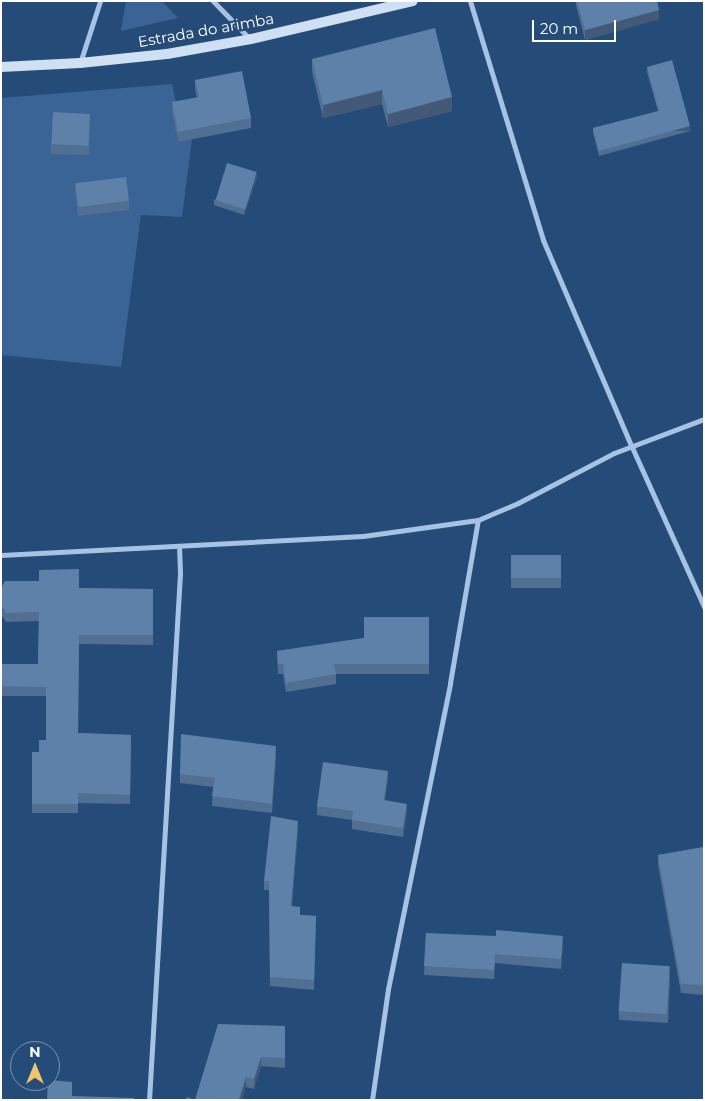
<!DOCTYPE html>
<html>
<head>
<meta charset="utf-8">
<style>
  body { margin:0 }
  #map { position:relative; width:705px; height:1101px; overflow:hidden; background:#254b78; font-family:Montserrat,sans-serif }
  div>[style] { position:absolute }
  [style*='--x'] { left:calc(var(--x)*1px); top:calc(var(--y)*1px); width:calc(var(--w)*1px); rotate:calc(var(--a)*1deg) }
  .green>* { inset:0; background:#396495 }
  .street>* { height:5px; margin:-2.5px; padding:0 2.5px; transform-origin:2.5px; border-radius:2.5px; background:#a7c3e3 }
  .secondary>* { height:10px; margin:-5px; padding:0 5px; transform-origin:5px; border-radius:5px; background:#d0e0f3 }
  .wall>* { inset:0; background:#516f92; transform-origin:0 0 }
  .shaded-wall>* { inset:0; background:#425a77; transform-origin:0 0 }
  .building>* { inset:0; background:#5e81aa; transform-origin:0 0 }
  span { translate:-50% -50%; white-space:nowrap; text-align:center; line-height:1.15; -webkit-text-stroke:4px #254b78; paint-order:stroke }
  .street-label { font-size:15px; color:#fff }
  .frame { position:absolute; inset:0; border:2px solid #fff; pointer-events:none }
  .north { position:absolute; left:10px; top:1041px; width:50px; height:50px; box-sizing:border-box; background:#254b78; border:1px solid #7c93ae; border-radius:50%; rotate:0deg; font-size:14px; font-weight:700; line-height:20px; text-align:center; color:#fff }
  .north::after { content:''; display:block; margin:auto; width:18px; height:22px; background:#ecc56c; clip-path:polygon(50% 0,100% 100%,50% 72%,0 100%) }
  .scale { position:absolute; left:532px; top:20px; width:84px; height:22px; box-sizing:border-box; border:2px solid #fff; border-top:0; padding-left:6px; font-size:15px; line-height:18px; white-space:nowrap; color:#fff; -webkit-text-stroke:4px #254b78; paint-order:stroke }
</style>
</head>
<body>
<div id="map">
  <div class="green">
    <i style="clip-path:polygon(126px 1px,162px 1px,178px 18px,121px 31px)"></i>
    <i style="clip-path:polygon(172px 84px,178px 111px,178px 141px,192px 139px,182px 217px,141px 215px,121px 367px,1px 355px,1px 98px)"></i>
  </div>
  <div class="street">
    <i style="--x:213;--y:1;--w:53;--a:45.8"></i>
    <i style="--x:470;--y:1;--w:250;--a:73"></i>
    <i style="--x:543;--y:240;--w:223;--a:66.8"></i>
    <i style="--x:631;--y:445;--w:178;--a:65.7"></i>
    <i style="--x:80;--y:63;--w:65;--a:-72.1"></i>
    <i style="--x:1;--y:555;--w:362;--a:-3"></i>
    <i style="--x:363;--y:536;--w:116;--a:-7.9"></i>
    <i style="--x:478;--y:520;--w:43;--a:-23"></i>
    <i style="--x:518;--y:503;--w:108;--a:-27.5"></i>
    <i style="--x:614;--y:453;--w:96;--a:-20.7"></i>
    <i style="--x:149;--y:1100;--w:528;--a:-86.63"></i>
    <i style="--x:180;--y:573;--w:25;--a:-92"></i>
    <i style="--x:372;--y:1100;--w:112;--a:-81.8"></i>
    <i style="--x:388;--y:989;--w:312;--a:-78.5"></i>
    <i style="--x:450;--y:683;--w:165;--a:-80.3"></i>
  </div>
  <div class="secondary">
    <i style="--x:1;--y:67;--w:79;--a:-2.9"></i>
    <i style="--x:80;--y:63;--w:87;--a:-5.9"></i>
    <i style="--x:167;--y:54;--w:85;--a:-10.1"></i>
    <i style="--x:251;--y:39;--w:166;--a:-13.2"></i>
  </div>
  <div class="wall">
    <i style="clip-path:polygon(575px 1px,657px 1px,659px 19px,585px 40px)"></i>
    <i style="clip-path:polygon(312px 59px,452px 111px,388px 127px,382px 104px,323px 118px,312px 72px)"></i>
    <i style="clip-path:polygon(647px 67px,690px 131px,599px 156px,593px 133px,593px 128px,658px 111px,647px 72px)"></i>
    <i style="clip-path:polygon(195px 80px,251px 118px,251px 128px,178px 142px,172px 112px,172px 102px,197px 98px,195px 89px)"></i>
    <i style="clip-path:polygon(90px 123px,89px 155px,51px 154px,51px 144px)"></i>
    <i style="clip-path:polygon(257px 177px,244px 215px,214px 205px,214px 200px)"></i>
    <i style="clip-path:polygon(75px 183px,129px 201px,129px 210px,78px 216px,75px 192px)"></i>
    <i style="left:561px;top:555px;width:33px;height:50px;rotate:90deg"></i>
    <i style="clip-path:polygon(1px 588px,153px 589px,153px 645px,79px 644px,78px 733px,131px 735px,130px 804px,78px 803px,78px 813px,32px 813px,32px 752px,39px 752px,46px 740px,46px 696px,1px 696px,1px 664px,38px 664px,39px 621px,6px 622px,1px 614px)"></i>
    <i style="clip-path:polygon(429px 617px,429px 674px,336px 674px,336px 684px,286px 692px,283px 674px,278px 674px,277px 651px,364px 638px)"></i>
    <i style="clip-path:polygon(276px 756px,272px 813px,212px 806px,213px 787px,180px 783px,180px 774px)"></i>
    <i style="clip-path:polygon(388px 780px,385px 800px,407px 813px,403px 837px,352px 829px,352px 820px,317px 815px,317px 806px)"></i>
    <i style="clip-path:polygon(298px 830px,292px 906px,300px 915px,316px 916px,314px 990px,270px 986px,269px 890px,264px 890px,264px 881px)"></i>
    <i style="clip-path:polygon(704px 847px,704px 995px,681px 993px,658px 865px,658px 855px)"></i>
    <i style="clip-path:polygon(426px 933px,563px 945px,561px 969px,495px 963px,494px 979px,424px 975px)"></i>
    <i style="clip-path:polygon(670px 976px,668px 1023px,619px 1020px,619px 1011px)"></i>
    <i style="clip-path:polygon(285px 1026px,285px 1068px,261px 1066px,254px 1089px,246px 1087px,195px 1100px)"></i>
  </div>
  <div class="shaded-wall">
    <i style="clip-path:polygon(659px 10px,659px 19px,585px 40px,585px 30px)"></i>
    <i style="clip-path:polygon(382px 90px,382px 104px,323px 118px,323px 105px)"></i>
    <i style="clip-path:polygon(452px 97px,452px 111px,388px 127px,388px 114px)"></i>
    <i style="left:690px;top:126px;width:5px;height:94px;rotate:90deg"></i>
    <i style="clip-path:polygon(257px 172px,257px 177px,244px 215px,244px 211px)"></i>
    <i style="clip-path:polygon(276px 746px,276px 756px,272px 813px,272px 804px)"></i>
    <i style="clip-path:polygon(388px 771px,388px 780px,384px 809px,384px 800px)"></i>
    <i style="clip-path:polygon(407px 804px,407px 813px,403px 837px,403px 828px)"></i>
    <i style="clip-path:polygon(298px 821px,298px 830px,291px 915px,291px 906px)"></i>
    <i style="clip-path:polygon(563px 936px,563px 945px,561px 969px,561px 959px)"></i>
    <i style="clip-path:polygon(670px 966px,670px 976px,668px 1023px,668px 1014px)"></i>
    <i style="clip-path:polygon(261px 1057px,261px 1066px,254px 1089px,254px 1079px)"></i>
    <i style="clip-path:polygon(246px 1077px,246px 1087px,242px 1100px,239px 1100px)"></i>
  </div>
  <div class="building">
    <i style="clip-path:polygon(577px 1px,657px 1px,659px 10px,585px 30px)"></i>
    <i style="clip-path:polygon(435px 28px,452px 97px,388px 114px,382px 90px,323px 105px,312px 59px)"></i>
    <i style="clip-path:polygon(672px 60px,690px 126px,599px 151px,593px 128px,659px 111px,647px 67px)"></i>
    <i style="clip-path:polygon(242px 71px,251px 118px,178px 132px,172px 102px,199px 97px,195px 80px)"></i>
    <i style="left:53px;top:112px;width:37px;height:32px;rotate:3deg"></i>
    <i style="left:227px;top:163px;width:31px;height:39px;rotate:17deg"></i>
    <i style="left:126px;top:177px;width:24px;height:51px;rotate:83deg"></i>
    <i style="left:561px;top:555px;width:23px;height:50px;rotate:90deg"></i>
    <i style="clip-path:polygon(79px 569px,79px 588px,153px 589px,153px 635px,79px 635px,78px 733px,131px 735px,130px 795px,78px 793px,78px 804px,32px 804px,32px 752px,39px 752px,39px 740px,46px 740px,46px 687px,1px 686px,1px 664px,38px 664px,39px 612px,6px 613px,1px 604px,1px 588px,5px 581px,39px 581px,39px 570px)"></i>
    <i style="clip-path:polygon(364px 617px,429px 617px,429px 664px,334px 664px,336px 674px,286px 683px,283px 664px,278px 664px,277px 651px,364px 638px)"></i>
    <i style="clip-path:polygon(181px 734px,276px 746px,272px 804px,212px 796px,215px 778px,180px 774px)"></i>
    <i style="clip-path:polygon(323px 762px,388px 771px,384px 800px,407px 804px,403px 828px,352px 820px,353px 811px,317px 806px)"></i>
    <i style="clip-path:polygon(271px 816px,298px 821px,291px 906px,300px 907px,300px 915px,316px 916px,314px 980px,270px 977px,269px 881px,264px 881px)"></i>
    <i style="clip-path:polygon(704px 847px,704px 985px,681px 984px,658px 855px)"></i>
    <i style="clip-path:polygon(496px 930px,563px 936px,561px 959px,495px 954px,494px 970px,424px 966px,426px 933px,496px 936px)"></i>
    <i style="left:622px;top:963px;width:48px;height:48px;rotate:4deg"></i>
    <i style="clip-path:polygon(218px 1024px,285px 1026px,285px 1058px,261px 1057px,254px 1079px,246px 1077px,239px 1100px,195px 1100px)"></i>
    <i style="clip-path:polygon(50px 1080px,72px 1082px,72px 1096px,134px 1098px,134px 1100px,47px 1100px,48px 1081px)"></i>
    <i style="clip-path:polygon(187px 1097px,194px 1100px,186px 1100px)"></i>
  </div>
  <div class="street-label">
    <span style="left:206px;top:30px;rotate:-10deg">Estrada do arimba</span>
  </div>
  <div class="frame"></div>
  <div class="north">N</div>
  <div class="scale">20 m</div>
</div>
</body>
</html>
